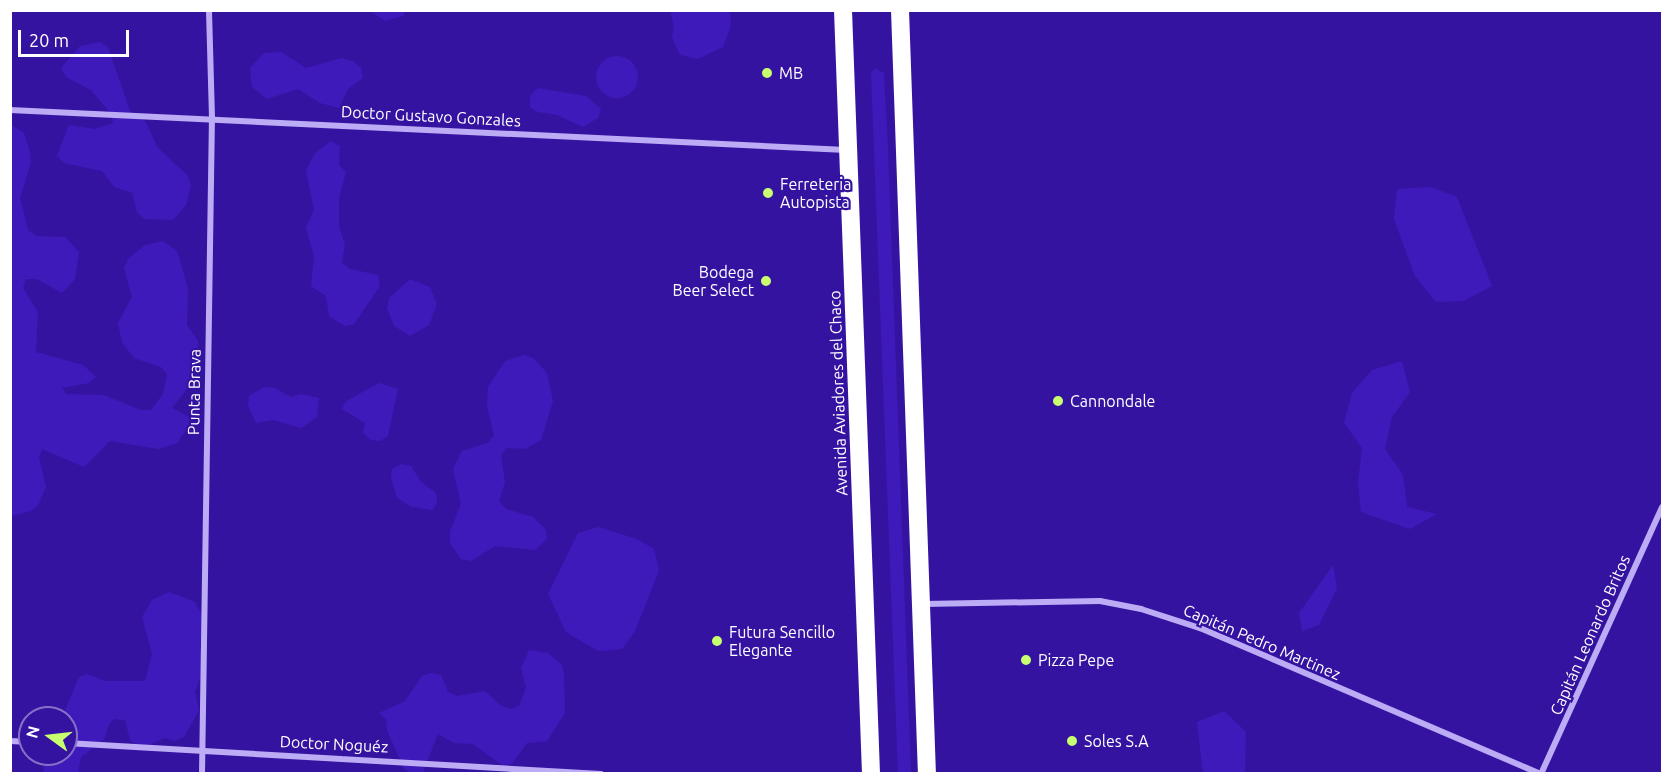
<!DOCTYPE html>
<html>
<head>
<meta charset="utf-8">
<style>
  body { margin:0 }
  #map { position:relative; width:1673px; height:784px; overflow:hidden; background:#3513a1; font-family:Ubuntu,sans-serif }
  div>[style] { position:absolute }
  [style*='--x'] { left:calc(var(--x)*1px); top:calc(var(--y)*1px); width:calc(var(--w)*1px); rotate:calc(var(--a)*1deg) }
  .green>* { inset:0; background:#3f1abb }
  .round { border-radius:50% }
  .street>* { height:6px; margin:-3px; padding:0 3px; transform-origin:3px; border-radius:3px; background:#bcacf5 }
  .highway>* { height:18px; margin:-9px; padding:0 9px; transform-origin:9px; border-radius:9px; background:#fff }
  .dots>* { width:16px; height:16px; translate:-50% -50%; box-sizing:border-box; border:3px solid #3513a1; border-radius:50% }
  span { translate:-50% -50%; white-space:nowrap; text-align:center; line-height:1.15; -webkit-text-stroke:4.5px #3513a1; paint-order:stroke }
  .poi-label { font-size:16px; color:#fff }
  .left { translate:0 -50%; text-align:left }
  .right { translate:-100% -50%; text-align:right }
  .street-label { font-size:16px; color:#fff }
  .frame { position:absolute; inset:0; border:12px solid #fff; pointer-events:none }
  .north { position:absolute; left:18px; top:706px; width:60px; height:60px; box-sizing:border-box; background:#3513a1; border:2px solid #8671c7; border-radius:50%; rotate:285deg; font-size:16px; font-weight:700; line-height:24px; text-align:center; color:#fff }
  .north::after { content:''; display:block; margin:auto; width:21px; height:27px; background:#c7ff6f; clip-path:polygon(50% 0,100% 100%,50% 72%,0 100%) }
  .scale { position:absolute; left:18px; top:30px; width:111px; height:27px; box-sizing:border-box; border:3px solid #fff; border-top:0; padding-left:8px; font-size:18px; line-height:21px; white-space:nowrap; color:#fff; -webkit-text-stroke:4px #3513a1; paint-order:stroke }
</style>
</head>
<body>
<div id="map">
  <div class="green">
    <i style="clip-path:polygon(371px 11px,405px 10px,405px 11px,403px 16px,385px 21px)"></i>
    <i style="clip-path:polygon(670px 11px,730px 11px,731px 25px,723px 47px,698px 59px,680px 55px,672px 37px,674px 27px)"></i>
    <i style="clip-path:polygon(100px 42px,108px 47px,130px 111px,146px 122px,157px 147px,188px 176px,191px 186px,186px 205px,173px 220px,144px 219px,137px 212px,132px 193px,114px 187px,102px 171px,64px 163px,57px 156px,69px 125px,95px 129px,113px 123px,111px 114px,91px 90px,66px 77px,61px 68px,80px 46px)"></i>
    <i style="clip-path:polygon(281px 52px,306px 68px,342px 58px,354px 62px,361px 68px,363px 78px,348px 89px,339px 108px,320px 103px,298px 89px,267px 99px,252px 87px,250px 68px,264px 53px)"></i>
    <i class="round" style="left:596px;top:56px;width:42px;height:42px"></i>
    <i style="clip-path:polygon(875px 68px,884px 73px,888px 149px,911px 773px,898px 773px,871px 73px)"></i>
    <i style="clip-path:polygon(538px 88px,586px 96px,601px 109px,598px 118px,583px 127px,557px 115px,538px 112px,530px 107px,530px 96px)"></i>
    <i style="clip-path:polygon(11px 125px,24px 133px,30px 152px,31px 162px,20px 198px,28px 230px,37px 236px,65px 237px,79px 252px,75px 279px,62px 293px,37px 279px,26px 279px,23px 288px,38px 312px,36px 352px,83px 365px,96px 377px,89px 383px,62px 388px,66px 394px,104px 395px,141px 410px,151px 410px,163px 394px,167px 374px,161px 367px,134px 358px,122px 342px,118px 323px,132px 297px,124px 268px,128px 259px,145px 245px,163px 241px,177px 251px,188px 288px,187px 325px,198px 341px,198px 350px,189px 386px,172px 408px,189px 417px,189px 426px,177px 443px,159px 449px,110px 441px,84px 467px,42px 449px,39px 458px,46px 487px,38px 505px,31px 511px,11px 516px)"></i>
    <i style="clip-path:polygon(331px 141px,340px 146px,339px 165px,346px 172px,339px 198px,339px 227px,345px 244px,342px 263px,350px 269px,378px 275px,380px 286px,354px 324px,345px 326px,329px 316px,326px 296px,311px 286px,314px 256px,306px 228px,314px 210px,306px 170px,315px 153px)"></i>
    <i style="clip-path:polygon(1431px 187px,1457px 197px,1492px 286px,1463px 301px,1436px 302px,1415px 276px,1394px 219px,1397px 189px)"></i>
    <i style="clip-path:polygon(410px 279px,430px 287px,437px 304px,429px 325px,410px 336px,394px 326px,387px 308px,389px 298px)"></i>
    <i style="clip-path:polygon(524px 355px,533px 358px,547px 373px,553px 401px,541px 440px,525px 449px,506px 448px,501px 455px,505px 482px,499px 501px,506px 509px,533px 517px,546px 530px,547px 539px,535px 550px,495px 546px,471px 561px,461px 559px,450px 543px,450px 531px,461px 504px,453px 469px,462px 451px,488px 443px,494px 435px,487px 406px,488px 387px,505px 361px)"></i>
    <i style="clip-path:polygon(1402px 361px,1410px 392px,1392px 417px,1385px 449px,1403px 475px,1407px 507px,1437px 514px,1410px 529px,1361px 512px,1358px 483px,1362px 448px,1344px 423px,1352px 393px,1372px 370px)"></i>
    <i style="clip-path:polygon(379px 383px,398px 389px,388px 436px,380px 441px,371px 440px,363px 433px,365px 423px,342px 409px,346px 401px)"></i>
    <i style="clip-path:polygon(264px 387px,275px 388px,291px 397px,301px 394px,319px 398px,317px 417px,301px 428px,274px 420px,256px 423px,248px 405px,249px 396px)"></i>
    <i style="clip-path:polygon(401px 464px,411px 466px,421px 482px,436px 493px,437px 503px,432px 510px,412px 507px,397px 498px,391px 478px,392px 469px)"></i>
    <i style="clip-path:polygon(598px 527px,637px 539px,654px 549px,659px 571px,635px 631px,622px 649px,598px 651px,566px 632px,548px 594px,578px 533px)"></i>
    <i style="clip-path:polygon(1333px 565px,1337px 588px,1319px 625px,1302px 631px,1299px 613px)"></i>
    <i style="clip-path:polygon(169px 592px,195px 602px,204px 619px,200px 646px,204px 666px,195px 692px,199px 710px,184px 737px,174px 741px,165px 738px,141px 748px,130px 740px,125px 720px,115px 719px,110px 722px,104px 739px,81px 757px,78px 773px,43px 773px,46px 754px,66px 754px,66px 718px,62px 718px,79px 677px,87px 674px,105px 681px,145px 681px,152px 654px,142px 617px,152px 600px)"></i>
    <i style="clip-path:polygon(529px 650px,548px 653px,562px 665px,564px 674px,565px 713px,547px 741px,527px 743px,512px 764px,502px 765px,473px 744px,454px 743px,438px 734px,423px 772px,412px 773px,404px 769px,387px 730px,386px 719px,379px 713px,405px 701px,422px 676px,431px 673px,441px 675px,448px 692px,457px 696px,485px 691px,500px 705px,510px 709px,519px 706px,526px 688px,521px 668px)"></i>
    <i style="clip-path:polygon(1224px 711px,1246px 732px,1245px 773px,1203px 773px,1197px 722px)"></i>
  </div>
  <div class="street">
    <i style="--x:10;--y:110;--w:837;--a:2.74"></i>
    <i style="--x:924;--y:604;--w:176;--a:-1"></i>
    <i style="--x:1100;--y:601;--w:42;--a:11"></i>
    <i style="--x:1141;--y:609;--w:62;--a:17.9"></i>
    <i style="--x:1200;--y:628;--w:370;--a:23.2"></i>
    <i style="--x:10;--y:741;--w:20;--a:3"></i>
    <i style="--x:66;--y:743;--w:536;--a:3.32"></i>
    <i style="--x:202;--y:774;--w:656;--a:-89.13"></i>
    <i style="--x:212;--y:118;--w:108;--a:-91.6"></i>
    <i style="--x:1541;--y:774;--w:293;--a:-65.6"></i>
  </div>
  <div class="highway">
    <i style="--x:843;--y:10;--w:765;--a:87.9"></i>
    <i style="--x:900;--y:10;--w:764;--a:87.98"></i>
  </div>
  <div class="dots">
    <i style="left:767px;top:73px;background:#c7ff6f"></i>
    <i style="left:768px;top:193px;background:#c7ff6f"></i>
    <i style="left:766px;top:281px;background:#c7ff6f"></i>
    <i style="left:1058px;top:401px;background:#c7ff6f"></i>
    <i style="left:717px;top:641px;background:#c7ff6f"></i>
    <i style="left:1026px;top:660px;background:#c7ff6f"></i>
    <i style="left:1072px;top:741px;background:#c7ff6f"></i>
  </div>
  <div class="poi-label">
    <span class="left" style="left:779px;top:73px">MB</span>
    <span class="left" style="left:780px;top:193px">Ferreteria<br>Autopista</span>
    <span class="right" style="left:754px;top:281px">Bodega<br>Beer Select</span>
    <span class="left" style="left:1070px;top:401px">Cannondale</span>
    <span class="left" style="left:729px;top:641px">Futura Sencillo<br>Elegante</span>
    <span class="left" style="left:1038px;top:660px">Pizza Pepe</span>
    <span class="left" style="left:1084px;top:741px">Soles S.A</span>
  </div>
  <div class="street-label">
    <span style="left:431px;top:116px;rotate:3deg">Doctor Gustavo Gonzales</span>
    <span style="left:194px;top:392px;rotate:-89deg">Punta Brava</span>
    <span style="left:838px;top:393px;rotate:-92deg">Avenida Aviadores del Chaco</span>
    <span style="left:1590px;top:635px;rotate:-66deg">Capitán Leonardo Britos</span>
    <span style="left:1262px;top:642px;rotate:23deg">Capitán Pedro Martinez</span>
    <span style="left:334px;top:744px;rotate:3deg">Doctor Noguéz</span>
  </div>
  <div class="frame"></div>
  <div class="north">N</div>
  <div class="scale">20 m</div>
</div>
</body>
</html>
